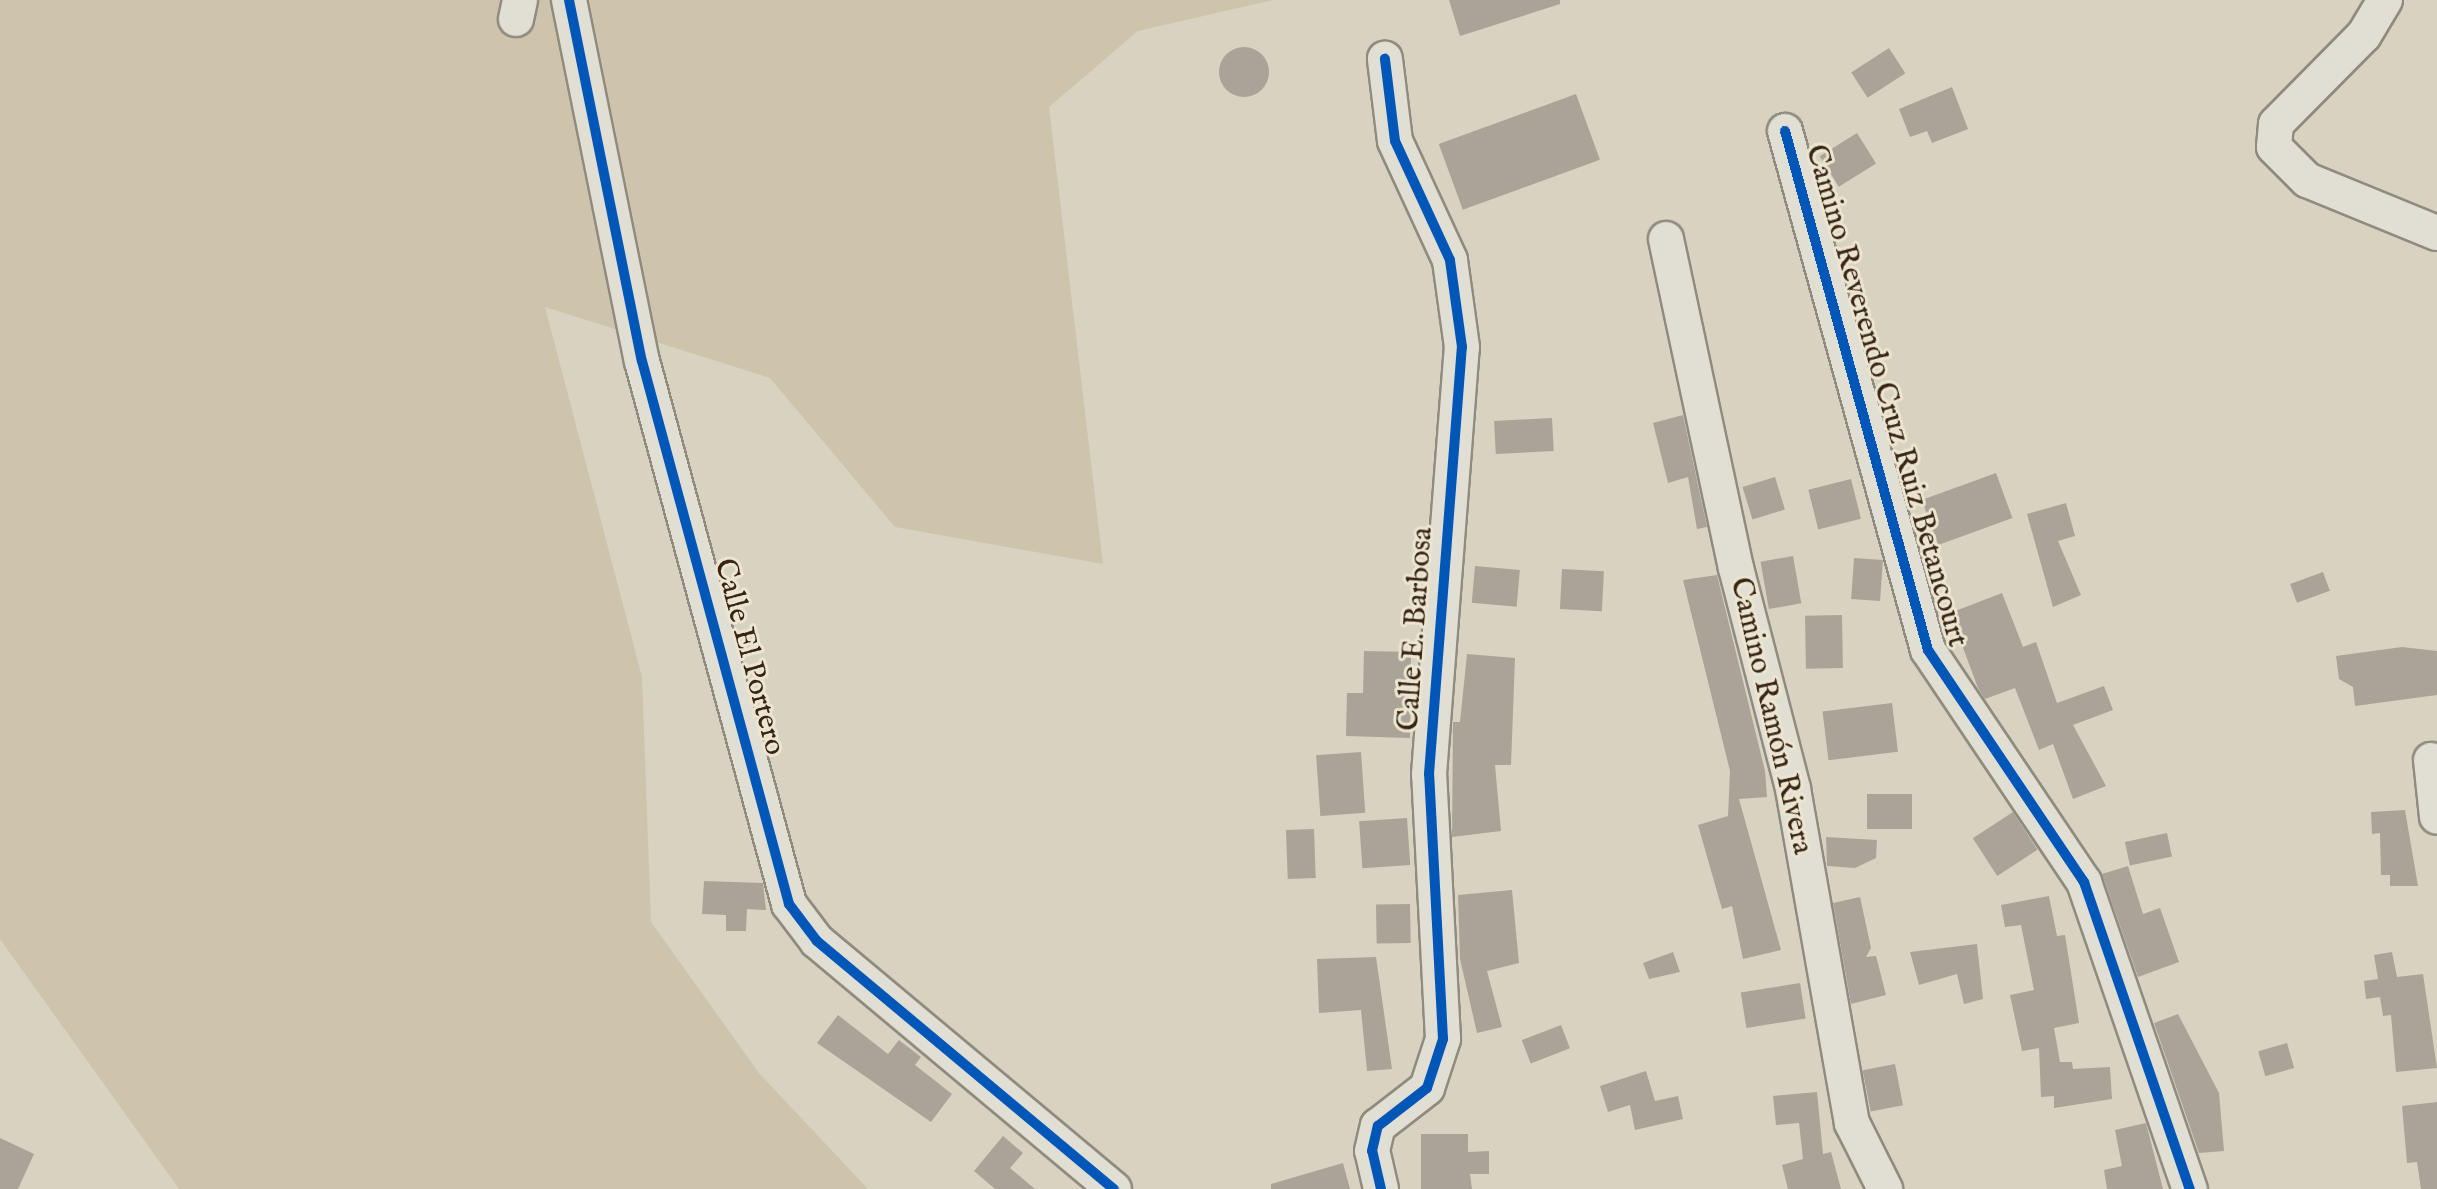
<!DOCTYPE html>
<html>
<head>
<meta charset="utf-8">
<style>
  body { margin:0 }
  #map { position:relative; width:2437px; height:1189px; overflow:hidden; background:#d8d2c0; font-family:"IM FELL English",serif }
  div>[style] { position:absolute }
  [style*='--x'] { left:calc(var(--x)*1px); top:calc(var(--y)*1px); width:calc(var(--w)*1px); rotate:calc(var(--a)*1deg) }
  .green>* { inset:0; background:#cec4ab }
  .building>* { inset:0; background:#a9a497; transform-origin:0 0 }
  .round { border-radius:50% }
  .roads { filter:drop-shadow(2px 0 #908a7f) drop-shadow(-2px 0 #908a7f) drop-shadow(0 2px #908a7f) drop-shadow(0 -2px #908a7f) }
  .minor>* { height:34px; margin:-17px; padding:0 17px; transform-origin:17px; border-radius:17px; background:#e1ded4 }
  .cycleway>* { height:10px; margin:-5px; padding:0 5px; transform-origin:5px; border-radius:5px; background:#0057b8 }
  span { translate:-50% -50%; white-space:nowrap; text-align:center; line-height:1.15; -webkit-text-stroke:6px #ece5cf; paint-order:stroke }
  .street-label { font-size:30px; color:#372416 }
</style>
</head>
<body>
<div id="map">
  <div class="green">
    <i style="clip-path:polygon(0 0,1273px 0,1138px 31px,1049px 107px,1103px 564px,895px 527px,770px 378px,545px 307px,642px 677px,651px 922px,759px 1073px,868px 1189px,179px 1189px,0 939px)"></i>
  </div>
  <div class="building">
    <i style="clip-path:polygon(1449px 0,1560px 0,1560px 4px,1460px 36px)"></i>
    <i class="round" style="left:1219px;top:47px;width:50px;height:50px"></i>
    <i style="left:1889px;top:48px;width:30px;height:45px;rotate:57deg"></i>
    <i style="clip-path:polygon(1952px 87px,1968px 129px,1932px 143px,1927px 131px,1910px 137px,1899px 109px)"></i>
    <i style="left:1576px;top:94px;width:70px;height:146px;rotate:70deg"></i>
    <i style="left:1857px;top:133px;width:36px;height:44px;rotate:58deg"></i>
    <i style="clip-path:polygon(1683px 415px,1707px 527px,1697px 529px,1688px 477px,1668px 483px,1653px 423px)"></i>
    <i style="left:1552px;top:418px;width:33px;height:58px;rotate:87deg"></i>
    <i style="left:1996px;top:473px;width:48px;height:79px;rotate:70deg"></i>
    <i style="left:1775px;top:477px;width:34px;height:34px;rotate:73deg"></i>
    <i style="left:1851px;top:479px;width:41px;height:44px;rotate:76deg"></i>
    <i style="clip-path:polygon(2066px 503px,2075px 536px,2058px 541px,2081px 595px,2053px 607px,2027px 514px)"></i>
    <i style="left:1793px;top:556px;width:48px;height:33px;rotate:80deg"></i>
    <i style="left:1854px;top:558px;width:29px;height:41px;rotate:4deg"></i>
    <i style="left:1475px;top:566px;width:45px;height:37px;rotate:5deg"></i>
    <i style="left:1562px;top:569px;width:42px;height:40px;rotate:3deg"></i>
    <i style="left:2323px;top:572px;width:20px;height:35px;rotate:70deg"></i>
    <i style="clip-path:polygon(1717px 575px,1765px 771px,1767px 797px,1739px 799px,1781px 950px,1743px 959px,1732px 906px,1722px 909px,1698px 825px,1728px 816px,1730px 771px,1683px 580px)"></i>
    <i style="clip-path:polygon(2002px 593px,2023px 647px,2036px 642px,2057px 703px,2104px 686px,2113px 710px,2073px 725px,2106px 786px,2073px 799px,2053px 744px,2039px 750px,2015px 688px,1985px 699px,1978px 688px,1950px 613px)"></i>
    <i style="left:1842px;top:615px;width:53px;height:37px;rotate:89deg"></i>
    <i style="clip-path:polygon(2402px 647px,2437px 651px,2437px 695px,2355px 706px,2353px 687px,2339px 679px,2336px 656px)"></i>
    <i style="clip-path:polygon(1364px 651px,1411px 652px,1410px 738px,1346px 736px,1347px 693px,1363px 693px)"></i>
    <i style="clip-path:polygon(1467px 654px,1515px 658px,1511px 765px,1495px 765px,1501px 831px,1452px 837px,1453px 722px,1460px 722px)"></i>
    <i style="left:1892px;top:703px;width:49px;height:70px;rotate:83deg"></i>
    <i style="left:1361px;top:752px;width:61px;height:45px;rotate:86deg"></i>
    <i style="left:1912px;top:794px;width:35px;height:45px;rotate:90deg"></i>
    <i style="clip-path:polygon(2405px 810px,2418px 886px,2390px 886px,2390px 875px,2381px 875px,2380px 833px,2372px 834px,2371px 812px)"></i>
    <i style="left:2013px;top:812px;width:45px;height:48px;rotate:57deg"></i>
    <i style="left:1407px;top:818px;width:47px;height:48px;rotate:86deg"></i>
    <i style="left:1314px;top:829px;width:49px;height:28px;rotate:88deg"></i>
    <i style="left:2167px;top:833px;width:24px;height:43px;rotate:78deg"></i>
    <i style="clip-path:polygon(1826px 837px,1877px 840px,1876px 858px,1855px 868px,1827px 866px)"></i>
    <i style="clip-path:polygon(2128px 866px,2143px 914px,2160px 908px,2179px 962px,2138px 977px,2102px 874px)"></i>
    <i style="clip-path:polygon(704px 881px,763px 883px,766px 910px,747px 909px,746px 931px,726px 931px,726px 915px,702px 914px)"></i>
    <i style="clip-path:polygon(1512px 890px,1519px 963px,1487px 971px,1502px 1027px,1477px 1033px,1460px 959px,1458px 895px)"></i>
    <i style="clip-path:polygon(2049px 896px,2057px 936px,2065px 935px,2079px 1023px,2054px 1028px,2060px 1062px,2072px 1062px,2073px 1069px,2110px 1067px,2112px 1099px,2054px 1108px,2054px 1096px,2041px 1097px,2039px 1048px,2022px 1051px,2010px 995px,2034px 990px,2021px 925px,2005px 927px,2001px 905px)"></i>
    <i style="clip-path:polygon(1860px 897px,1871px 948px,1866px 957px,1876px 956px,1886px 995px,1851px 1004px,1833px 903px)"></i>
    <i style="left:1410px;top:904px;width:39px;height:34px;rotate:89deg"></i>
    <i style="clip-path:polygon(1977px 944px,1983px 999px,1964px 1004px,1957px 974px,1919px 985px,1910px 952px)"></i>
    <i style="clip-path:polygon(1673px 952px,1680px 972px,1649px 979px,1643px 963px)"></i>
    <i style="clip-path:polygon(2392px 952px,2397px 977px,2423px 974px,2437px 1068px,2396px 1072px,2391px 1015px,2383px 1016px,2380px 997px,2366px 999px,2364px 981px,2378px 979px,2374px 955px)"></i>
    <i style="clip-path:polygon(1376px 957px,1392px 1069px,1367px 1071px,1361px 1010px,1319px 1013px,1317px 959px)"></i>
    <i style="left:1800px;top:983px;width:36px;height:60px;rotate:81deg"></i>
    <i style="clip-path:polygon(2178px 1014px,2219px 1093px,2224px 1151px,2199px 1153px,2154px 1023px)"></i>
    <i style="clip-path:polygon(838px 1015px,888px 1054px,899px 1040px,921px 1057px,915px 1065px,952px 1094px,931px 1122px,817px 1043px)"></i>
    <i style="left:1561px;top:1025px;width:25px;height:42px;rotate:69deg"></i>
    <i style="left:2287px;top:1043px;width:26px;height:30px;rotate:74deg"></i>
    <i style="left:1895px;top:1064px;width:42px;height:33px;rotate:79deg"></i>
    <i style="clip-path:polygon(1646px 1071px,1655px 1101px,1678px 1096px,1683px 1119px,1635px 1130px,1630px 1105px,1608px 1112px,1600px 1086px)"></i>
    <i style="clip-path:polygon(1817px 1092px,1823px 1154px,1831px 1152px,1841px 1189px,1788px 1189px,1782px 1165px,1803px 1159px,1799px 1123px,1776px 1125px,1773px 1096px)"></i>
    <i style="clip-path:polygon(2437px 1102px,2437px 1189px,2421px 1189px,2417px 1162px,2407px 1163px,2402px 1106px)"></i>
    <i style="clip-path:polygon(2146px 1123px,2163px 1189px,2107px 1189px,2104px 1170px,2122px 1166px,2115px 1130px)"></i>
    <i style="clip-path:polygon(1421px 1134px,1468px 1134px,1468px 1152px,1489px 1151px,1489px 1174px,1470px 1174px,1472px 1189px,1421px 1189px)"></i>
    <i style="clip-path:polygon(1003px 1136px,1023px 1153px,1010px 1168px,1035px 1189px,995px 1189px,974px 1171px)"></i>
    <i style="clip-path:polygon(0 1138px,34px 1154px,18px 1189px,0 1189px)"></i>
    <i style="clip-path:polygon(1343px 1163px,1350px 1189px,1271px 1189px,1271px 1184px)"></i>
  </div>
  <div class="roads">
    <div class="minor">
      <i style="--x:569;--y:0;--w:368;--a:78.6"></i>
      <i style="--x:642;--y:361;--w:563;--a:74.85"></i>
      <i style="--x:789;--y:904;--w:46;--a:52.9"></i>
      <i style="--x:817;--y:941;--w:387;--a:39.9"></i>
      <i style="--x:2385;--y:0;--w:41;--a:121"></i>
      <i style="--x:2364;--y:35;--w:125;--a:134.7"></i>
      <i style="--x:2276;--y:124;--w:23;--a:95"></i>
      <i style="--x:2274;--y:147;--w:47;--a:45"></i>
      <i style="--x:2307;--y:180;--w:140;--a:22.2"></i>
      <i style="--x:516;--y:19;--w:19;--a:-78"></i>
      <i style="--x:1785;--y:131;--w:538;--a:74.6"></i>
      <i style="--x:1928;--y:650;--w:280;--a:56.1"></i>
      <i style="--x:2084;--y:882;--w:325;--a:71"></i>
      <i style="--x:1666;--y:239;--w:336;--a:78"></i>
      <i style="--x:1736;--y:568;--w:228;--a:75.5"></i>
      <i style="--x:1793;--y:789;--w:339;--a:80"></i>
      <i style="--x:1852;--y:1123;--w:74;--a:63.4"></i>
      <i style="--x:2431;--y:760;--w:57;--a:84"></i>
      <i style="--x:1381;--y:1189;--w:39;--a:-103"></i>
      <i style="--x:1372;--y:1151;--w:26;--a:-77"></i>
      <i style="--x:1378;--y:1126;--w:62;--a:-37.8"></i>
      <i style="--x:1427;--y:1088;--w:52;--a:-71.9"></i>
      <i style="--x:1443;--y:1039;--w:265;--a:-93"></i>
      <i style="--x:1429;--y:774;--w:428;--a:-85.6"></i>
      <i style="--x:1462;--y:347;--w:88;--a:-97.9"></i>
      <i style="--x:1450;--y:260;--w:131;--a:-114.8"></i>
      <i style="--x:1395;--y:141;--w:83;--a:-97"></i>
    </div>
  </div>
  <div class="cycleway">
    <i style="--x:569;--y:0;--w:368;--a:78.6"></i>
    <i style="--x:642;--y:361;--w:563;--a:74.85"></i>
    <i style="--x:789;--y:904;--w:46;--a:52.9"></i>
    <i style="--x:817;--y:941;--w:387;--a:39.9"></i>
    <i style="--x:1785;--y:131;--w:538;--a:74.6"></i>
    <i style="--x:1928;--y:650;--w:280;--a:56.1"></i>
    <i style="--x:2084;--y:882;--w:325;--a:71"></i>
    <i style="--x:1381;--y:1189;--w:39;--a:-103"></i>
    <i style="--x:1372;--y:1151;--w:26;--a:-77"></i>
    <i style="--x:1378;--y:1126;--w:62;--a:-37.8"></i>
    <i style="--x:1427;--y:1088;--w:52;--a:-71.9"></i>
    <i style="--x:1443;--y:1039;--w:265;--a:-93"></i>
    <i style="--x:1429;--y:774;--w:428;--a:-85.6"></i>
    <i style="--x:1462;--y:347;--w:88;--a:-97.9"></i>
    <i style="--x:1450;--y:260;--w:131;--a:-114.8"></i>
    <i style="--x:1395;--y:141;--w:83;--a:-97"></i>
  </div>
  <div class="street-label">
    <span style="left:1886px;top:396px;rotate:74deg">Camino Reverendo Cruz Ruiz Betancourt</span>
    <span style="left:1416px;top:629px;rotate:-86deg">Calle E. Barbosa</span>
    <span style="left:749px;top:657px;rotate:75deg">Calle El Portero</span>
    <span style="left:1771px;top:716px;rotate:77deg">Camino Ramón Rivera</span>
  </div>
</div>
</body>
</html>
